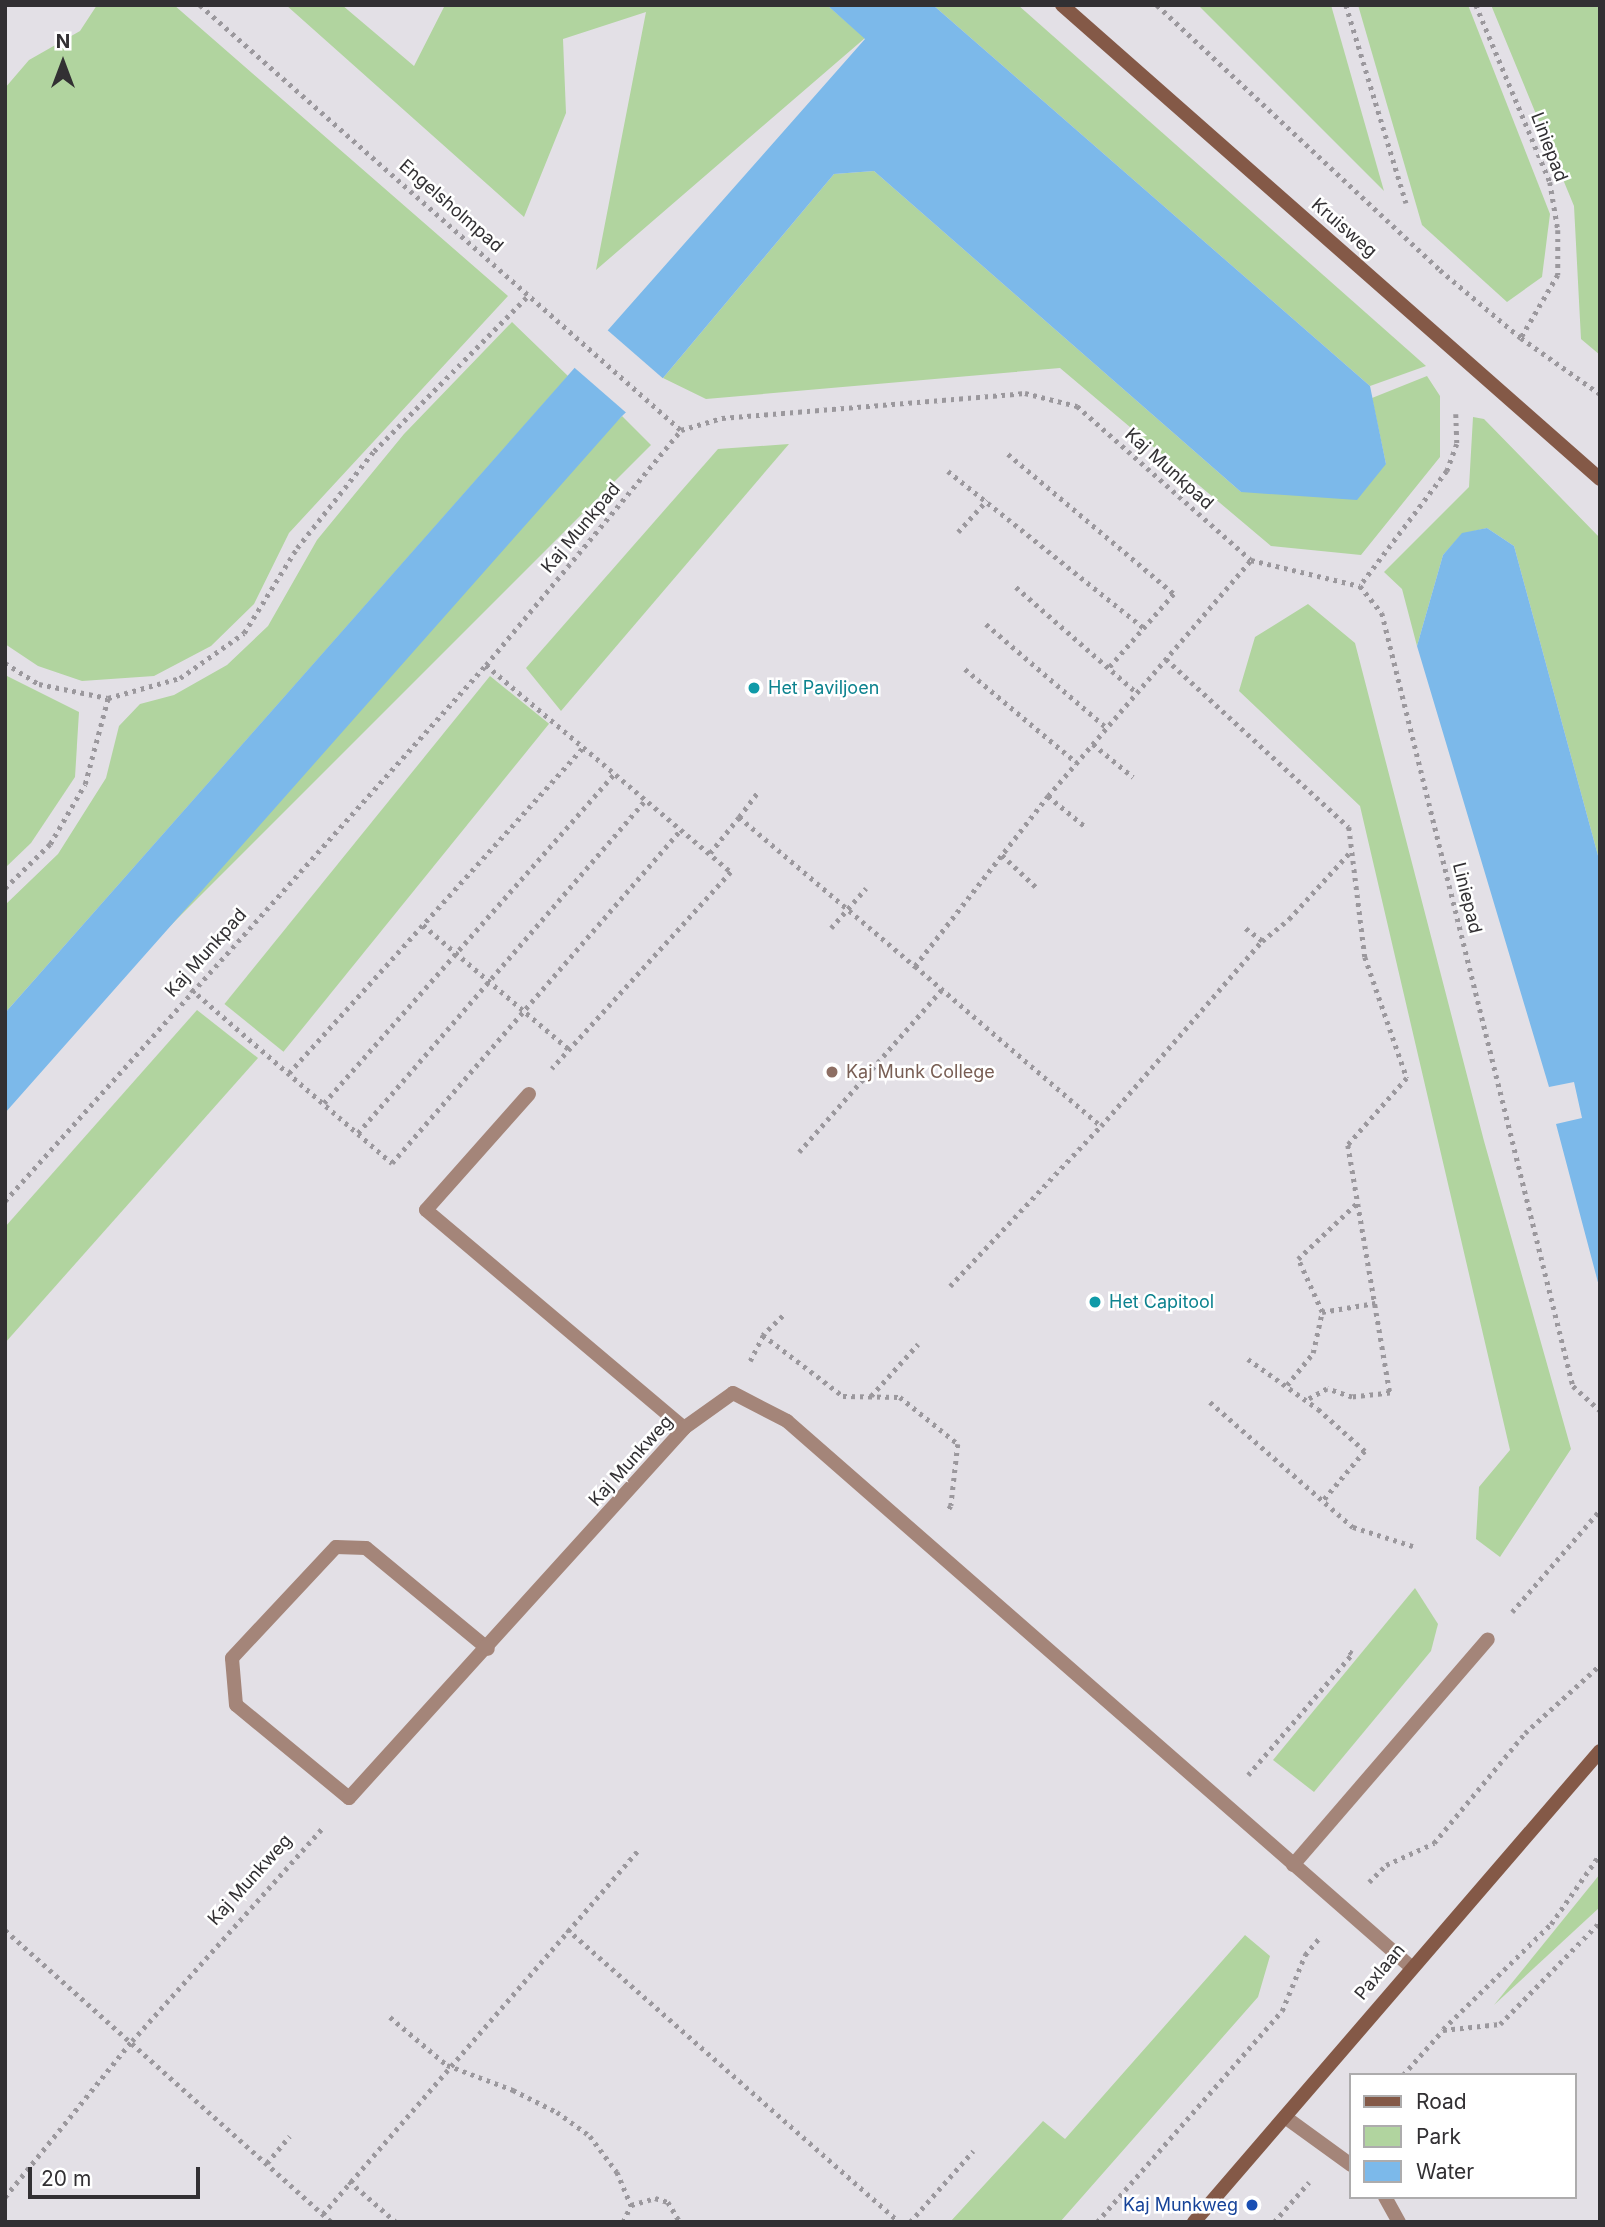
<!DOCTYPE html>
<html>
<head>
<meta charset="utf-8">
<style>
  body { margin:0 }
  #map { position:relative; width:1605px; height:2227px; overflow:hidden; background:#e3e0e6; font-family:Inter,sans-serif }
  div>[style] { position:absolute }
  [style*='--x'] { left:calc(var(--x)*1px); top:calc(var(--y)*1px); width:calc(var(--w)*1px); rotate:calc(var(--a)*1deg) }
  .green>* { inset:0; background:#b1d49f; transform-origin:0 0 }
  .water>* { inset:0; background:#7cb9ea }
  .pier>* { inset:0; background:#e3e0e6; transform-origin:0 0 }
  .path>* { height:4.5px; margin-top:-2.25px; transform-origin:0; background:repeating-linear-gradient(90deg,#9b989d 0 3.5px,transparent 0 8.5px) }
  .lane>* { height:14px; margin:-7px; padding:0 7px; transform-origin:7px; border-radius:7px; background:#a48579 }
  .street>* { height:14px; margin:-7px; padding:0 7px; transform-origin:7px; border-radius:7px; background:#a48579 }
  .secondary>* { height:14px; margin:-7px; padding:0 7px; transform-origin:7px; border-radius:7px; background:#845947 }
  .dots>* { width:19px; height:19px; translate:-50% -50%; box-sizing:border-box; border:4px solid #fff; border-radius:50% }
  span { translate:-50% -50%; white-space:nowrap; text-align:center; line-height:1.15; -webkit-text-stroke:5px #fff; paint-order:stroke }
  .street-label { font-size:18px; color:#323033 }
  .culture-label { font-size:18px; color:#0d838f }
  .left { translate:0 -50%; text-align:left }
  .education-label { font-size:18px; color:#785e54 }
  .transit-label { font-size:18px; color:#164399 }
  .right { translate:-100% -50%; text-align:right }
  .frame { position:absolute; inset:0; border:7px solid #323033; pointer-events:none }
  .legend { position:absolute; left:1349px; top:2073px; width:228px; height:126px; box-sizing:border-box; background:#fff; border:2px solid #adacad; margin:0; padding:9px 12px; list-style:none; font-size:21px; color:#323033 }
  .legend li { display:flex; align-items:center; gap:14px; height:35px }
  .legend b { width:35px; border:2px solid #adacad }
  .north { position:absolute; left:28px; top:28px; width:70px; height:70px; -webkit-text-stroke:5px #fff; paint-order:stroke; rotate:0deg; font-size:19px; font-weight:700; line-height:28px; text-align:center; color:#323033 }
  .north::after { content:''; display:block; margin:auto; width:24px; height:32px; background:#323033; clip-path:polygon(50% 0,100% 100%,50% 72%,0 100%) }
  .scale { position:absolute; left:28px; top:2167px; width:172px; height:32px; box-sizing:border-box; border:4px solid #323033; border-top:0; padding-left:9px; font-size:21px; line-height:24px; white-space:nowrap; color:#323033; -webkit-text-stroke:5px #fff; paint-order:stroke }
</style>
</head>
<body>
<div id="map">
  <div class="green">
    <i style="clip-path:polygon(97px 5px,174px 5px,508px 296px,289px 533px,254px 604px,211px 646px,154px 676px,82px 681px,38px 666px,5px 644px,5px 88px,29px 60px,80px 31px)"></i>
    <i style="clip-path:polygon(286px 5px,342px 5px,414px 66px,445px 5px,827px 5px,865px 38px,596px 270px,646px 12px,563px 39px,566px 113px,524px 217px)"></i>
    <i style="clip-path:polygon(933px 5px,1018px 5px,1426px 366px,1370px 386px)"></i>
    <i style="clip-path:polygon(1198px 5px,1331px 5px,1384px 191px)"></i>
    <i style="clip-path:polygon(1358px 5px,1468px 5px,1550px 214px,1542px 277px,1507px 302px,1422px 225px)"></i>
    <i style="clip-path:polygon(1491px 5px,1600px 5px,1600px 355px,1581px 339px,1574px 206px)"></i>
    <i style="clip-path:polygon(874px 171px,1241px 492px,1386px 464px,1372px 398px,1427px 376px,1440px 396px,1440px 457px,1361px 555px,1271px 546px,1060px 368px,706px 399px,663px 378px,834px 174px)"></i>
    <i style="clip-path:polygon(512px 322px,568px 376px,5px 1013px,5px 905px,58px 854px,106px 778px,119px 726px,140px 704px,174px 695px,227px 665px,268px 626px,317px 540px,404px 434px)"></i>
    <i style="left:622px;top:416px;width:41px;height:932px;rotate:45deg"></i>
    <i style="clip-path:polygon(1473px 417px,1484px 419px,1600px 538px,1600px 863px,1514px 546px,1487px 528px,1462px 534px,1443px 555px,1417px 646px,1402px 589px,1384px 572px,1469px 487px)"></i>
    <i style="clip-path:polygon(789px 444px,561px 711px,526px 668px,718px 449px)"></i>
    <i style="clip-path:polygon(1308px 604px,1355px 643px,1484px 1141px,1571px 1449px,1500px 1557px,1476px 1539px,1479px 1487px,1510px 1450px,1360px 806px,1239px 691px,1255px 637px)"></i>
    <i style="clip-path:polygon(5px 675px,79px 712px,75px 777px,31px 843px,5px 868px)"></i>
    <i style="left:490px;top:676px;width:76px;height:422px;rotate:39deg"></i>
    <i style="clip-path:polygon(197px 1010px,258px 1058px,5px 1343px,5px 1227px)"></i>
    <i style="clip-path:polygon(1415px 1588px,1438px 1624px,1431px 1651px,1314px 1792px,1273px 1760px)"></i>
    <i style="clip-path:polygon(1600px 1874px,1600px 1907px,1494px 2005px)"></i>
    <i style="clip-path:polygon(1245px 1935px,1270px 1956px,1258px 1997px,1060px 2222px,950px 2222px,1043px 2121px,1065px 2139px)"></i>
  </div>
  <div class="water">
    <i style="clip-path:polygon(827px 5px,933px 5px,1370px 386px,1386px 464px,1357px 500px,1241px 492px,874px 171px,834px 174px,663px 378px,622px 416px,5px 1113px,5px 1013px,865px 39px)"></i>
    <i style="clip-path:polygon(1487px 528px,1514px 546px,1600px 863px,1600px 1290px,1556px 1124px,1582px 1118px,1574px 1082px,1549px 1087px,1417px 646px,1443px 555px,1462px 533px)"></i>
  </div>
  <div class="pier">
    <i style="left:605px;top:328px;width:80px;height:50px;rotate:41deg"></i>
  </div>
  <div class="path">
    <i style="--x:200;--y:5;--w:642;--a:41.46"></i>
    <i style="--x:1157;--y:5;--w:388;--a:43.1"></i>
    <i style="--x:1440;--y:270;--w:106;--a:40"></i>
    <i style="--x:1521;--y:338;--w:97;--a:35.3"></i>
    <i style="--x:1346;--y:5;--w:207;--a:73.1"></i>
    <i style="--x:1476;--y:5;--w:192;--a:67.3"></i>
    <i style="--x:1550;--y:182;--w:49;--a:80.5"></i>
    <i style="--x:1558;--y:230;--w:45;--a:90"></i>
    <i style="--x:1558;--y:275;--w:73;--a:120.4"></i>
    <i style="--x:1456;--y:414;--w:30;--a:88"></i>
    <i style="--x:1457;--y:444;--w:29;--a:110"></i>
    <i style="--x:1447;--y:471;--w:144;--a:127.1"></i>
    <i style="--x:1360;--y:586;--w:35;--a:51"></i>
    <i style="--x:1382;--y:613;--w:796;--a:76.12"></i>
    <i style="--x:1573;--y:1386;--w:36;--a:42"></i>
    <i style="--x:1008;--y:454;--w:217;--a:40.1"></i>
    <i style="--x:1174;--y:594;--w:98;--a:131.3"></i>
    <i style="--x:948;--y:471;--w:253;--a:38.7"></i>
    <i style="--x:958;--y:532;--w:43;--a:-47.8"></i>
    <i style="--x:1016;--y:587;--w:161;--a:41.2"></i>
    <i style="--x:986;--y:624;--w:161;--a:40.7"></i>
    <i style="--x:1166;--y:659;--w:248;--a:42.6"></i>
    <i style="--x:1349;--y:827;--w:131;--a:83"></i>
    <i style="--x:1365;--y:957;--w:128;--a:70.9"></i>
    <i style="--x:1407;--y:1078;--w:89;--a:131.4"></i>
    <i style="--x:1348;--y:1145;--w:252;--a:80.4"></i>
    <i style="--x:1390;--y:1393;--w:38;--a:174"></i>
    <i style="--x:1352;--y:1397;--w:26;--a:-162"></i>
    <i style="--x:1327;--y:1389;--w:23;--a:151"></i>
    <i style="--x:5;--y:663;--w:40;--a:32"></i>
    <i style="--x:39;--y:684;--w:70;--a:11.5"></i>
    <i style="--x:486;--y:665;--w:321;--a:40.2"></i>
    <i style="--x:731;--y:872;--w:266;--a:132.3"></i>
    <i style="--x:965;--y:669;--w:146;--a:40"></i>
    <i style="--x:1093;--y:744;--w:52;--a:39.5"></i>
    <i style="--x:1048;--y:796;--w:50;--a:39.4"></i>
    <i style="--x:739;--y:817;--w:30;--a:-53"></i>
    <i style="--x:710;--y:853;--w:46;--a:-51.1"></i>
    <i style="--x:739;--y:817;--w:231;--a:40.3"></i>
    <i style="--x:915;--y:966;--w:216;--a:-52"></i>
    <i style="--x:1048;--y:796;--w:311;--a:-49.3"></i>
    <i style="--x:1002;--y:855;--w:47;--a:43.3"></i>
    <i style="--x:5;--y:888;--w:63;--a:-44.4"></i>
    <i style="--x:50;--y:844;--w:69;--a:-59.7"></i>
    <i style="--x:85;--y:784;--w:89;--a:-75"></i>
    <i style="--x:108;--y:698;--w:75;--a:-15.5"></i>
    <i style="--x:180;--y:678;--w:78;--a:-35.1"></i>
    <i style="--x:244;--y:633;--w:100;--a:-58.1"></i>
    <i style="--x:297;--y:548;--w:124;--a:-51.6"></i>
    <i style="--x:374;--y:451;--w:221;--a:-45.2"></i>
    <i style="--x:423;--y:925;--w:193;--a:40.4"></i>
    <i style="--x:831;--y:928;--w:53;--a:-48.8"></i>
    <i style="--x:1262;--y:941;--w:35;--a:-39"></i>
    <i style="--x:1289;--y:919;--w:93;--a:-47.6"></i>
    <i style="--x:915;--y:966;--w:245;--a:40.7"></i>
    <i style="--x:1101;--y:1126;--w:245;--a:-49"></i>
    <i style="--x:1262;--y:941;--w:21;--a:-143"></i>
    <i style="--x:191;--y:989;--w:266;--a:40.9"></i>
    <i style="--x:392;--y:1163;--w:442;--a:-49.1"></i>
    <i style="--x:289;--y:1073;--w:440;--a:-47.9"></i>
    <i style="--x:324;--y:1103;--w:439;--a:-48.6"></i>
    <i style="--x:358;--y:1133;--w:439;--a:-49.2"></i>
    <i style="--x:799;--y:1152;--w:217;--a:-48.7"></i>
    <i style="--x:5;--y:1201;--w:720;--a:-48.1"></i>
    <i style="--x:486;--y:665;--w:305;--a:-50.3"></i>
    <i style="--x:681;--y:430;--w:43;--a:-16.3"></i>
    <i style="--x:722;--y:418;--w:304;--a:-4.7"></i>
    <i style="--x:1025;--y:393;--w:54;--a:14"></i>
    <i style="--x:1077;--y:406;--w:232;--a:41.5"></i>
    <i style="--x:1251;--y:560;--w:112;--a:13.4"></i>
    <i style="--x:950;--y:1286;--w:220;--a:-46.7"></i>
    <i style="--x:1322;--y:1312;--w:54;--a:-9.6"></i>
    <i style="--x:783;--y:1316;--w:28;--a:136"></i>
    <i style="--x:763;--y:1335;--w:101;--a:37.3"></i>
    <i style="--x:843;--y:1396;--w:57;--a:1"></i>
    <i style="--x:900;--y:1397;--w:75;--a:39"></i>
    <i style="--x:958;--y:1444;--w:62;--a:96.4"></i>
    <i style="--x:951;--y:1506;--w:7;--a:124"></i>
    <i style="--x:1248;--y:1359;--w:86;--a:35.5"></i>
    <i style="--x:1318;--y:1409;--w:63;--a:41.8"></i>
    <i style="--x:1365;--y:1451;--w:65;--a:130"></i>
    <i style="--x:750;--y:1361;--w:29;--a:-63"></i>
    <i style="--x:1287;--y:1385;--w:41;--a:-50.9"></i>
    <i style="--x:1313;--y:1353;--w:42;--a:-77.6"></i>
    <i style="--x:1322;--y:1312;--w:58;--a:-114.4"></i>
    <i style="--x:1298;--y:1259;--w:83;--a:-43.5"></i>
    <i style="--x:871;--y:1396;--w:70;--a:-47.9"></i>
    <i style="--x:1210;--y:1402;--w:190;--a:41.2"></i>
    <i style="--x:1353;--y:1527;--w:63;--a:17.6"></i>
    <i style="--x:1512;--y:1612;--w:135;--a:-49.2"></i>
    <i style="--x:1248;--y:1775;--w:160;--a:-49.3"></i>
    <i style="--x:1352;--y:1654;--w:5;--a:-143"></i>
    <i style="--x:1369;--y:1882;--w:24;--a:-45"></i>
    <i style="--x:1386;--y:1865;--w:53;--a:-24.6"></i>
    <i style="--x:1434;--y:1843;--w:143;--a:-50.4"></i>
    <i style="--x:1525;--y:1733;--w:101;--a:-42.2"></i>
    <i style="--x:567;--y:1929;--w:443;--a:41.4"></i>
    <i style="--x:5;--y:1930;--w:438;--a:41.8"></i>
    <i style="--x:390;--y:2017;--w:75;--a:40.1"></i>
    <i style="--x:447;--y:2065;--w:71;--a:20.7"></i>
    <i style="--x:513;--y:2090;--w:49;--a:26.6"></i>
    <i style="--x:557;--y:2112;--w:41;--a:36"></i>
    <i style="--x:590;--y:2136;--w:45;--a:53.1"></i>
    <i style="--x:617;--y:2172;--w:36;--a:67"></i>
    <i style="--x:1443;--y:2029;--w:151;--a:-44.2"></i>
    <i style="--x:1551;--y:1924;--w:85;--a:-55"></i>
    <i style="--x:1403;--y:2075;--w:60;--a:-48.4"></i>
    <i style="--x:1443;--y:2030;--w:57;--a:-6"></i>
    <i style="--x:1500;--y:2024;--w:143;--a:-45.6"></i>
    <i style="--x:267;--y:2163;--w:35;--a:-50"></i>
    <i style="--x:349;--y:2181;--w:62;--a:41.1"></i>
    <i style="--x:5;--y:2197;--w:201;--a:-50.9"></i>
    <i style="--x:132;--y:2041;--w:288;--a:-48.2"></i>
    <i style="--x:323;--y:2214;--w:480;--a:-49.1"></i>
    <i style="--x:623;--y:2222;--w:19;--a:-65"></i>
    <i style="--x:631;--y:2205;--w:25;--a:-16"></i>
    <i style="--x:655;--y:2198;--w:14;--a:17"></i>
    <i style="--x:668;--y:2202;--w:23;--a:59"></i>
    <i style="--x:910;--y:2222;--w:95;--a:-48.4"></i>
    <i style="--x:1097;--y:2222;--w:281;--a:-48.8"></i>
    <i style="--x:1282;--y:2011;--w:61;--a:-67.7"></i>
    <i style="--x:1305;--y:1955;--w:25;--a:-50"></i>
    <i style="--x:1274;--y:2222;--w:53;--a:-48.8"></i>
  </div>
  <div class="lane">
    <i style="--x:529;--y:1094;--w:155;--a:131.6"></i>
    <i style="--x:426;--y:1210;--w:338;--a:40.2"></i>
    <i style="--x:349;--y:1798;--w:146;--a:-140.5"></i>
    <i style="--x:236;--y:1705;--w:47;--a:-94.9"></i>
    <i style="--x:232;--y:1658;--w:152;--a:-46.9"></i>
    <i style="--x:336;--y:1547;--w:30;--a:2"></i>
    <i style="--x:366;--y:1548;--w:158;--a:39.6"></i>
    <i style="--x:1293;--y:1865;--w:298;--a:-49.2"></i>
    <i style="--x:1285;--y:2117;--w:82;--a:36"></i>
    <i style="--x:1385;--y:2197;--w:29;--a:61"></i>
  </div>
  <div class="street">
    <i style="--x:349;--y:1798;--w:499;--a:-47.8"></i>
    <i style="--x:684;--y:1428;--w:60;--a:-35.5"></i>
    <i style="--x:733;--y:1393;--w:61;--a:27.4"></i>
    <i style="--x:787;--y:1421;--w:828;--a:41.18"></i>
  </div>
  <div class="secondary">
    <i style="--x:1062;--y:5;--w:717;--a:41.38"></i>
    <i style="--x:1194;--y:2222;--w:622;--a:-49.24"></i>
  </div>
  <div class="dots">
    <i style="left:754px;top:688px;background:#0f9aa8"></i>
    <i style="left:832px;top:1072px;background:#8d6e63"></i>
    <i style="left:1095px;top:1302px;background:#0f9aa8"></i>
    <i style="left:1252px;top:2205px;background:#1a4fb4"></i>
  </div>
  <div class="street-label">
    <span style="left:1549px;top:147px;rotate:69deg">Liniepad</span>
    <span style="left:451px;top:206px;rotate:41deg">Engelsholmpad</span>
    <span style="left:1344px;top:228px;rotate:41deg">Kruisweg</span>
    <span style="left:1169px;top:469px;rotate:42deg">Kaj Munkpad</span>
    <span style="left:581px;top:528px;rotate:-50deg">Kaj Munkpad</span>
    <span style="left:1467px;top:898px;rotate:76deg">Liniepad</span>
    <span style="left:206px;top:953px;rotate:-48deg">Kaj Munkpad</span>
    <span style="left:631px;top:1461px;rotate:-48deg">Kaj Munkweg</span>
    <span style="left:250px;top:1880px;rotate:-48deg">Kaj Munkweg</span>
    <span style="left:1380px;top:1972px;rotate:-50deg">Paxlaan</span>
  </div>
  <div class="culture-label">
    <span class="left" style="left:768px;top:688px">Het Paviljoen</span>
    <span class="left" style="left:1109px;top:1302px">Het Capitool</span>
  </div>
  <div class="education-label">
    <span class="left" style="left:846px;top:1072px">Kaj Munk College</span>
  </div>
  <div class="transit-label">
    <span class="right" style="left:1238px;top:2205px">Kaj Munkweg</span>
  </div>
  <div class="frame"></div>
  <ul class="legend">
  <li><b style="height:9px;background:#845947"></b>Road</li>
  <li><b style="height:19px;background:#b1d49f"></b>Park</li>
  <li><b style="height:19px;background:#7cb9ea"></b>Water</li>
  </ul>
  <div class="north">N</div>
  <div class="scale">20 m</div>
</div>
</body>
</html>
